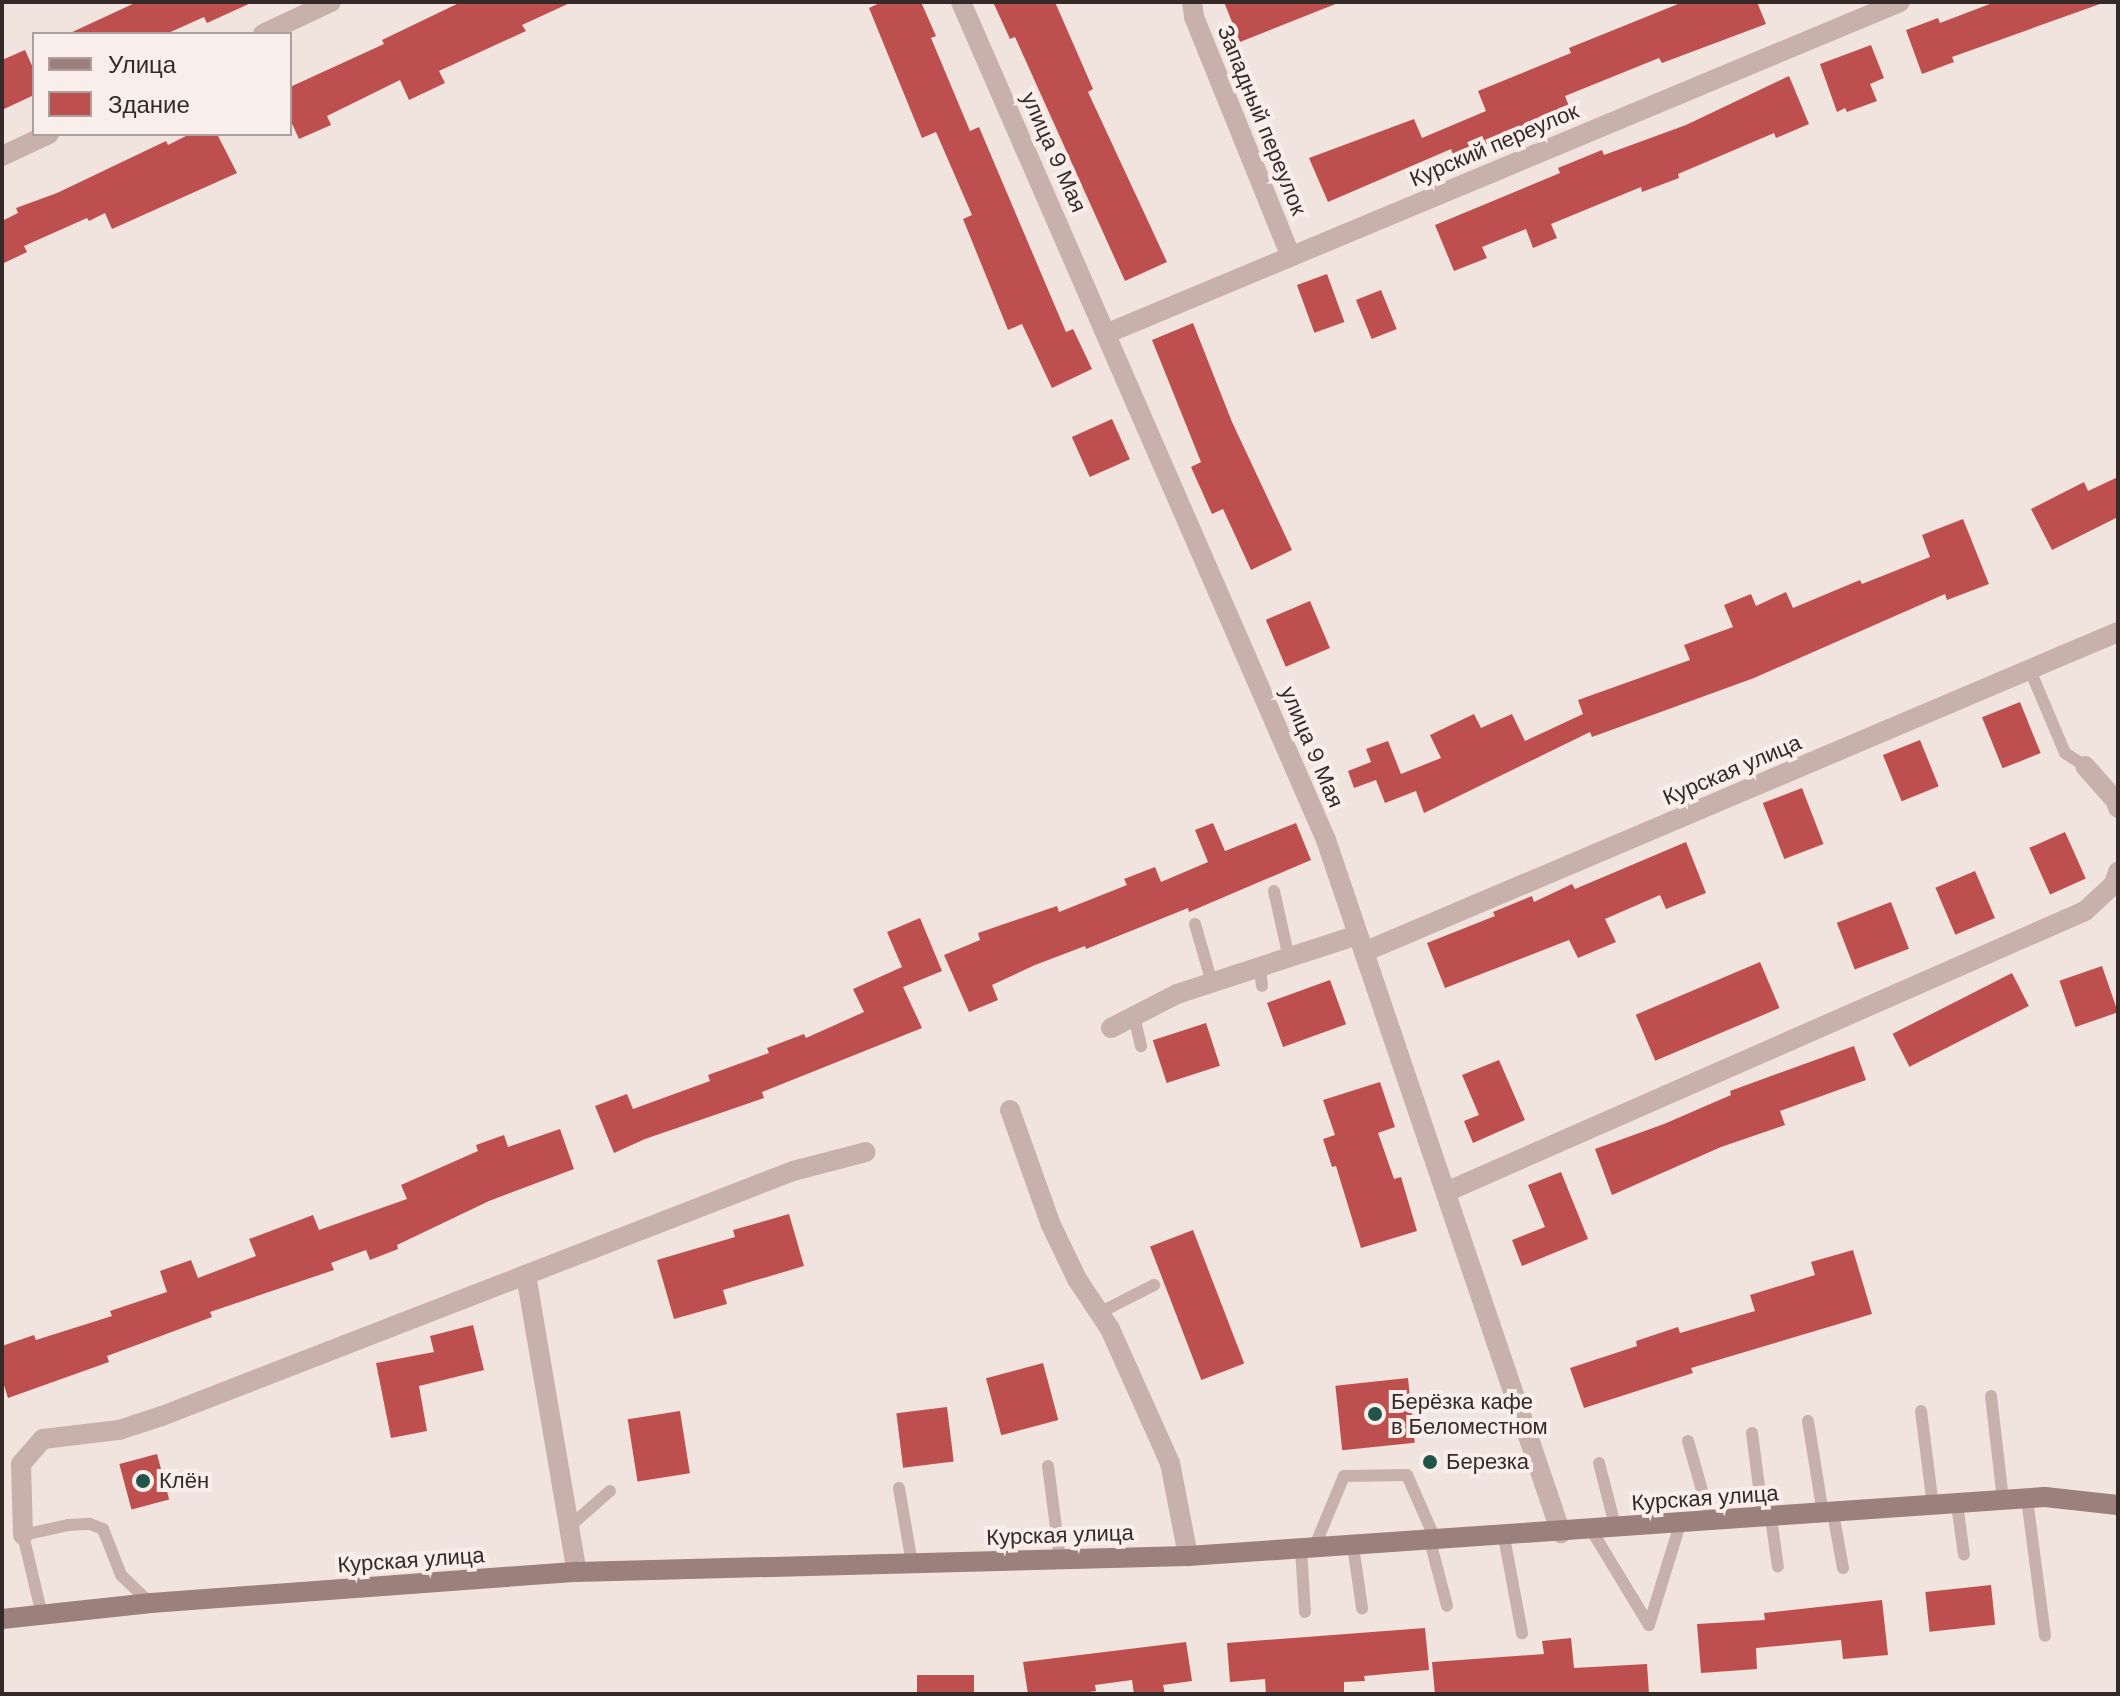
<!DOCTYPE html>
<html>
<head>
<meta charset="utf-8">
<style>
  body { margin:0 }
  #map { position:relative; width:2120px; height:1696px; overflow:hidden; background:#f1e3de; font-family:"DM Sans",sans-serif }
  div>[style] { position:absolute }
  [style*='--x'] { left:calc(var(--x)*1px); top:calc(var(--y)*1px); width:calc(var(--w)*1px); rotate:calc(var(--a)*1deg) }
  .building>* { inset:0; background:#be4f4f; transform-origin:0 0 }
  .lane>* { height:12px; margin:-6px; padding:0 6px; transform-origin:6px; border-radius:6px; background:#c8b1aa }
  .street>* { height:20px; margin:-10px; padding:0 10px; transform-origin:10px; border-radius:10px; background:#c8b1aa }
  .secondary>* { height:20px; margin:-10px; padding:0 10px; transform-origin:10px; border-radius:10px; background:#9c807c }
  .dots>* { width:22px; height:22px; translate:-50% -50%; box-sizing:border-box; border:4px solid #f9eeea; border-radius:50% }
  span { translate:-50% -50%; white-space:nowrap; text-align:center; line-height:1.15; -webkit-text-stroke:8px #f9eeea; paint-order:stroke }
  .street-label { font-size:22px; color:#362a29 }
  .poi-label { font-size:22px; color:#362a29 }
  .left { translate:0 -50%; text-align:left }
  .frame { position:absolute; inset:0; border:4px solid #362a29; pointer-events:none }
  .legend { position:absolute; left:32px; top:32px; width:260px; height:104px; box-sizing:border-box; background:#f9eeea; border:2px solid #aba09d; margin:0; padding:10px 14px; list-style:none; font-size:24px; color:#362a29 }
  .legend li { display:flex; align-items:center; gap:16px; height:40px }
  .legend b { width:40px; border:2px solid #aba09d }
</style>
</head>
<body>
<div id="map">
  <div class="building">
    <i style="clip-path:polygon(137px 2px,253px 2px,207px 23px,204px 17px,166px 34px,68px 34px)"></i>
    <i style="clip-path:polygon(461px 2px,572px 2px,522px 25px,526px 31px,439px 71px,445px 83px,409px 100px,400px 80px,327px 116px,331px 125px,299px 139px,290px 119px,290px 87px,384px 44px,382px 40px)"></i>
    <i style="clip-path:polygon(882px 2px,921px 2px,936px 36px,931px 38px,970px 131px,979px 127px,1066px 332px,1073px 329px,1092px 369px,1052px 388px,1022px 324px,1008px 330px,963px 219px,972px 215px,936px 132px,922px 138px,869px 8px)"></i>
    <i style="clip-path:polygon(993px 2px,1055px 2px,1093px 89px,1088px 92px,1167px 262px,1125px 281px,1015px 37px,1010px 39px)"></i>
    <i style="clip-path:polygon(1224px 2px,1338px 2px,1338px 3px,1240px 42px)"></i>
    <i style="clip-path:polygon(1683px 2px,1757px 2px,1766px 24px,1662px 63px,1659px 58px,1565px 96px,1569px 106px,1509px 131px,1510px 134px,1454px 157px,1451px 149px,1328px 202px,1309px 158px,1414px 119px,1422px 138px,1486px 111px,1478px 91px,1571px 53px,1569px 48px)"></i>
    <i style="clip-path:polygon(1995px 2px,2100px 2px,2100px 4px,1952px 57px,1954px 62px,1922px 74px,1906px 30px,1938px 18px,1940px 23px)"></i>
    <i style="clip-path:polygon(1871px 45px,1884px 78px,1870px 84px,1877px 101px,1847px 112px,1845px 108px,1837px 112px,1820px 64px)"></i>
    <i style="clip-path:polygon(25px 50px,34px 70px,34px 95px,2px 110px,2px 60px)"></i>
    <i style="clip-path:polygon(1789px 76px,1809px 124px,1776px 138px,1774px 133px,1678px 174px,1679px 178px,1642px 192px,1641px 187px,1551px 224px,1557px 238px,1533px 248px,1526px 229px,1482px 247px,1487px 258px,1454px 271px,1435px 225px,1560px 173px,1558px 168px,1602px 150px,1604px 155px,1686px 125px)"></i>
    <i style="clip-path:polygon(190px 134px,217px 134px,237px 173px,112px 229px,105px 213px,89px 221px,87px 218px,24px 246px,27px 252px,2px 264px,2px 221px,18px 213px,16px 208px,57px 193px,166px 141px,168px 145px)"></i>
    <i style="left:1327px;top:274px;width:51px;height:32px;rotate:70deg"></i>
    <i style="left:1381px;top:290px;width:42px;height:27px;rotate:68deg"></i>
    <i style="clip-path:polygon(1193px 323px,1232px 422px,1292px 550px,1251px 570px,1223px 509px,1212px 514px,1191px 467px,1201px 462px,1152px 340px)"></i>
    <i style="left:1112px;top:419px;width:44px;height:44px;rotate:66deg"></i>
    <i style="clip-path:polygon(2118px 477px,2118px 517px,2052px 550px,2031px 509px,2084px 482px,2088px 491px)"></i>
    <i style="clip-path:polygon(1963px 519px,1989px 584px,1947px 600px,1945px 594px,1754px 678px,1592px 737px,1590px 732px,1424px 813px,1416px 791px,1385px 803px,1376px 780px,1354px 788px,1348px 771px,1371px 762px,1366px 749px,1388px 741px,1401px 774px,1441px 758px,1430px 735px,1474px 714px,1481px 728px,1512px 714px,1525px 741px,1583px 714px,1578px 700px,1690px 660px,1684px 645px,1733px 627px,1724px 605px,1751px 594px,1756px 606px,1786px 592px,1793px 608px,1860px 580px,1862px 584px,1930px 557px,1922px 535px)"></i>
    <i style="left:1310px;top:601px;width:51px;height:48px;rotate:67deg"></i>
    <i style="left:2020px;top:702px;width:55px;height:41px;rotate:68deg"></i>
    <i style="left:1920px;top:740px;width:50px;height:40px;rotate:68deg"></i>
    <i style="left:1802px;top:788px;width:60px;height:42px;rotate:69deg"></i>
    <i style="clip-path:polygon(1213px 823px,1225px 851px,1296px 823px,1311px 860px,1189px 912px,1188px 908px,1086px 949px,1085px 946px,1035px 965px,992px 985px,998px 1000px,969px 1012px,944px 955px,980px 940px,978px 933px,1057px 906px,1059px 912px,1127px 885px,1124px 879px,1155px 867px,1161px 882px,1208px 862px,1195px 830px)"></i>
    <i style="left:2065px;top:832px;width:51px;height:39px;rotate:66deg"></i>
    <i style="clip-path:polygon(1686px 842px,1706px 893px,1666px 909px,1660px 895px,1605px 919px,1616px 942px,1578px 958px,1569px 940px,1445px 988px,1427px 943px,1495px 916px,1493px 912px,1532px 896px,1534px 902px,1572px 884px,1575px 889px)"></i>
    <i style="left:1975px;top:871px;width:51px;height:43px;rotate:67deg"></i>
    <i style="left:1891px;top:902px;width:50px;height:58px;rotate:69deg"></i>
    <i style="clip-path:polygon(920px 918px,942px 971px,903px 987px,922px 1028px,762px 1092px,764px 1098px,645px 1139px,614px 1153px,595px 1106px,627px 1094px,633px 1109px,710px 1081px,708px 1075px,769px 1053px,767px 1048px,804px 1034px,806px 1038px,864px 1012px,853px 989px,902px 967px,887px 932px)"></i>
    <i style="left:1760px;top:962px;width:50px;height:135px;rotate:67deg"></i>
    <i style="left:2102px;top:966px;width:49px;height:45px;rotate:71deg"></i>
    <i style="left:2012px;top:973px;width:37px;height:134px;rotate:63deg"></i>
    <i style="left:1330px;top:980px;width:47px;height:67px;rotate:70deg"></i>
    <i style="left:1206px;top:1023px;width:45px;height:56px;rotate:72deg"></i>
    <i style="clip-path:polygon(1854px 1046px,1866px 1080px,1780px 1111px,1785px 1125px,1721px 1147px,1612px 1195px,1595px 1149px,1664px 1124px,1731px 1095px,1730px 1091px)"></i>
    <i style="clip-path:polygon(1499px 1060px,1525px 1120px,1473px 1143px,1464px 1121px,1479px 1115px,1462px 1075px)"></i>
    <i style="clip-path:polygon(1380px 1082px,1395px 1127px,1378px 1133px,1394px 1179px,1401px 1177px,1417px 1231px,1361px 1248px,1336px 1166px,1332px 1167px,1323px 1139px,1335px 1135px,1323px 1100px)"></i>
    <i style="clip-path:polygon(560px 1129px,574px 1169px,489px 1201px,397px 1245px,398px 1249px,370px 1260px,366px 1250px,331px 1263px,334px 1270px,210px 1312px,212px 1317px,107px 1356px,109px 1362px,8px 1398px,2px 1379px,2px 1346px,34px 1335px,36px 1340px,112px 1316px,110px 1311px,167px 1292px,160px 1271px,191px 1260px,198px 1278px,256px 1256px,249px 1239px,313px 1215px,319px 1230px,407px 1199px,401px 1185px,478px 1151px,476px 1145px,504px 1135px,508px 1147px)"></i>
    <i style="clip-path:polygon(1561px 1172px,1588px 1239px,1522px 1266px,1512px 1240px,1545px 1227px,1528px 1185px)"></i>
    <i style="clip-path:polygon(789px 1214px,804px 1266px,723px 1290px,727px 1304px,674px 1319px,657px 1260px,735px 1237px,733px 1230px)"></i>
    <i style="left:1193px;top:1230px;width:143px;height:46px;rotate:69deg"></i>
    <i style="clip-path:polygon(1853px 1250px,1872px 1314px,1691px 1368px,1693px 1373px,1584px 1408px,1570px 1368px,1637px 1346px,1636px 1341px,1678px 1327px,1680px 1333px,1755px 1311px,1750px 1295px,1815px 1275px,1811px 1262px)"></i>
    <i style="clip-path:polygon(473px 1325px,484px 1370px,419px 1386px,427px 1431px,391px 1438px,376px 1363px,434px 1352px,430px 1336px)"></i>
    <i style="left:1043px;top:1363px;width:59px;height:59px;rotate:75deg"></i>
    <i style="left:1408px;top:1378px;width:65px;height:73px;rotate:84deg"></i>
    <i style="left:947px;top:1407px;width:55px;height:51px;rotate:83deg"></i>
    <i style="left:680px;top:1411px;width:63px;height:53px;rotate:81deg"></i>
    <i style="left:157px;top:1454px;width:47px;height:39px;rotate:75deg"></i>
    <i style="left:1991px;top:1585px;width:40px;height:66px;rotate:84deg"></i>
    <i style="clip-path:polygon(1882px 1600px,1888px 1655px,1843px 1659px,1841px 1640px,1756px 1648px,1757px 1669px,1701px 1673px,1697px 1624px,1765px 1620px,1764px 1613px)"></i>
    <i style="clip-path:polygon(1425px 1628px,1429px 1670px,1364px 1676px,1365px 1681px,1344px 1682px,1344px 1694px,1266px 1694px,1265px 1679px,1230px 1682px,1227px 1643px)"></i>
    <i style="clip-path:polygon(1571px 1638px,1574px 1668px,1647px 1664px,1649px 1694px,1435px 1694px,1432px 1662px,1544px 1654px,1542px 1641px)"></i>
    <i style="clip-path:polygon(1186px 1642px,1192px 1681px,1163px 1685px,1165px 1694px,1134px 1694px,1132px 1680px,1095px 1685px,1096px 1691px,1075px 1694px,1028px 1694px,1023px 1662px)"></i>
    <i style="left:974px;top:1675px;width:19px;height:57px;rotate:90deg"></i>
  </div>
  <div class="lane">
    <i style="--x:2030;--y:670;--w:90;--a:67.1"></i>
    <i style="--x:2065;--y:753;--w:24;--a:33"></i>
    <i style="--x:1274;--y:891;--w:69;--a:77.4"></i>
    <i style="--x:1195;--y:924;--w:61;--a:73.9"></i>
    <i style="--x:1260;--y:967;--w:19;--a:84"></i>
    <i style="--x:1134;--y:1016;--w:31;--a:77"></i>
    <i style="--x:1099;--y:1313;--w:62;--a:-27"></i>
    <i style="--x:1991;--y:1396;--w:105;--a:83.4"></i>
    <i style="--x:1921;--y:1411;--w:96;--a:82.8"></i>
    <i style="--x:1808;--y:1421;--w:94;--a:80.8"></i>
    <i style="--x:1752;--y:1433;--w:86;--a:82.6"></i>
    <i style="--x:1688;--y:1441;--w:84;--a:74.1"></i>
    <i style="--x:1599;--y:1463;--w:68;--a:75.6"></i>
    <i style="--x:1048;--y:1466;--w:94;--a:82.6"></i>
    <i style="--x:899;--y:1488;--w:76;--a:80.2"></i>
    <i style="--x:2027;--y:1499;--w:138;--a:82.5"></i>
    <i style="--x:1957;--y:1504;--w:51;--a:82.2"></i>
    <i style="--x:1833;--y:1513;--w:56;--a:79.7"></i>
    <i style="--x:1771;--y:1518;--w:49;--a:81.9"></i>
    <i style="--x:570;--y:1526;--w:53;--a:-41.2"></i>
    <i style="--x:1592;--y:1531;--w:110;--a:58.8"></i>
    <i style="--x:1649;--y:1625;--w:106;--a:-72.9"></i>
    <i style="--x:1504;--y:1537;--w:98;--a:79.4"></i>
    <i style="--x:1430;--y:1541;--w:67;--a:75.3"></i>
    <i style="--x:1353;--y:1546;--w:63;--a:81.7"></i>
    <i style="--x:1314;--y:1548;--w:78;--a:-67.4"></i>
    <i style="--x:1344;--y:1476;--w:63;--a:-0.9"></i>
    <i style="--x:1407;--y:1475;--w:72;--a:66.3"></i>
    <i style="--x:1301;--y:1549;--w:63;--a:86.4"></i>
    <i style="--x:42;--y:1615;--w:82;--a:-103.4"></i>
    <i style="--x:23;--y:1535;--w:46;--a:-12.5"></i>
    <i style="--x:68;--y:1525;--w:22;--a:-3"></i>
    <i style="--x:90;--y:1524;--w:14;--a:21"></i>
    <i style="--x:103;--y:1529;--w:49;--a:68.6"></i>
    <i style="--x:121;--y:1575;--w:39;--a:44"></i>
  </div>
  <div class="street">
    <i style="--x:961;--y:2;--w:914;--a:66.46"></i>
    <i style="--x:1326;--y:840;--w:732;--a:71.27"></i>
    <i style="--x:1192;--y:2;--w:15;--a:82"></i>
    <i style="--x:1194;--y:17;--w:257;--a:68"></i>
    <i style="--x:263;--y:34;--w:75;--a:-25.2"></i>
    <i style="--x:2;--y:156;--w:52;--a:-25.1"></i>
    <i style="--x:1108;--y:333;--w:858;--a:-22.68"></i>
    <i style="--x:2085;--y:766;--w:47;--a:48.5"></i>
    <i style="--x:2116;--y:801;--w:7;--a:74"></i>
    <i style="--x:1364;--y:952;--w:819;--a:-23"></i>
    <i style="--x:1111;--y:1028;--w:74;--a:-27.3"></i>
    <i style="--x:1177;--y:994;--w:190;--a:-18.1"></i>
    <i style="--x:1010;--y:1110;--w:122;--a:70.4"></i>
    <i style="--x:1051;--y:1225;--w:60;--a:64.3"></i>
    <i style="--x:1077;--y:1279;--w:60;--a:56.6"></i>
    <i style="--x:1110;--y:1329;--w:147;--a:65.9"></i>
    <i style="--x:1170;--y:1463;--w:95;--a:79"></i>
    <i style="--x:1446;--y:1192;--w:698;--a:-23.74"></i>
    <i style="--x:2085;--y:911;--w:40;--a:-43"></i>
    <i style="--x:2114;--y:884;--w:13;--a:-72"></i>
    <i style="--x:526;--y:1275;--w:301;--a:80.3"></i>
    <i style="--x:23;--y:1535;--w:71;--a:-91.6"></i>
    <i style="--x:21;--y:1464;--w:33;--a:-49"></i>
    <i style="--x:43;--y:1439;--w:77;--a:-6.8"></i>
    <i style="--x:119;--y:1430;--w:45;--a:-18"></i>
    <i style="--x:162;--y:1416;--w:677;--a:-21.22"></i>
    <i style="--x:793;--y:1171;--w:75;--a:-14.6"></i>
  </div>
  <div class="secondary">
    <i style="--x:2;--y:1619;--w:150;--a:-6.1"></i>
    <i style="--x:151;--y:1603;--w:427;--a:-4.2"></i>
    <i style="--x:577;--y:1572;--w:611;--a:-1.5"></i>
    <i style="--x:1188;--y:1556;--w:859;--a:-3.94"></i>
    <i style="--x:2045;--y:1497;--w:73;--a:6.3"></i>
  </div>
  <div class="dots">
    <i style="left:1375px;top:1414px;background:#21554c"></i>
    <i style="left:1430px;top:1462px;background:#21554c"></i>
    <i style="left:143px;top:1481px;background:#21554c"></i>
  </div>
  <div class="street-label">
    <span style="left:1262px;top:120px;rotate:68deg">Западный переулок</span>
    <span style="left:1494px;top:145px;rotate:-23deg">Курский переулок</span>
    <span style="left:1054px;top:152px;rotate:66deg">улица 9 Мая</span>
    <span style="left:1312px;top:747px;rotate:67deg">улица 9 Мая</span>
    <span style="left:1732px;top:770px;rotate:-23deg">Курская улица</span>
    <span style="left:1705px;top:1498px;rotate:-4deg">Курская улица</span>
    <span style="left:1060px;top:1535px;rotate:-2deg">Курская улица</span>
    <span style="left:411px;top:1560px;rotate:-4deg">Курская улица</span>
  </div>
  <div class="poi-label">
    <span class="left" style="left:1391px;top:1414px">Берёзка кафе<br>в Беломестном</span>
    <span class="left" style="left:1446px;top:1462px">Березка</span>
    <span class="left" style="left:159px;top:1481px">Клён</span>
  </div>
  <div class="frame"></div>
  <ul class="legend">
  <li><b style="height:10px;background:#9c807c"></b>Улица</li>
  <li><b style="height:22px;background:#be4f4f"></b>Здание</li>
  </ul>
</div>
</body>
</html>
